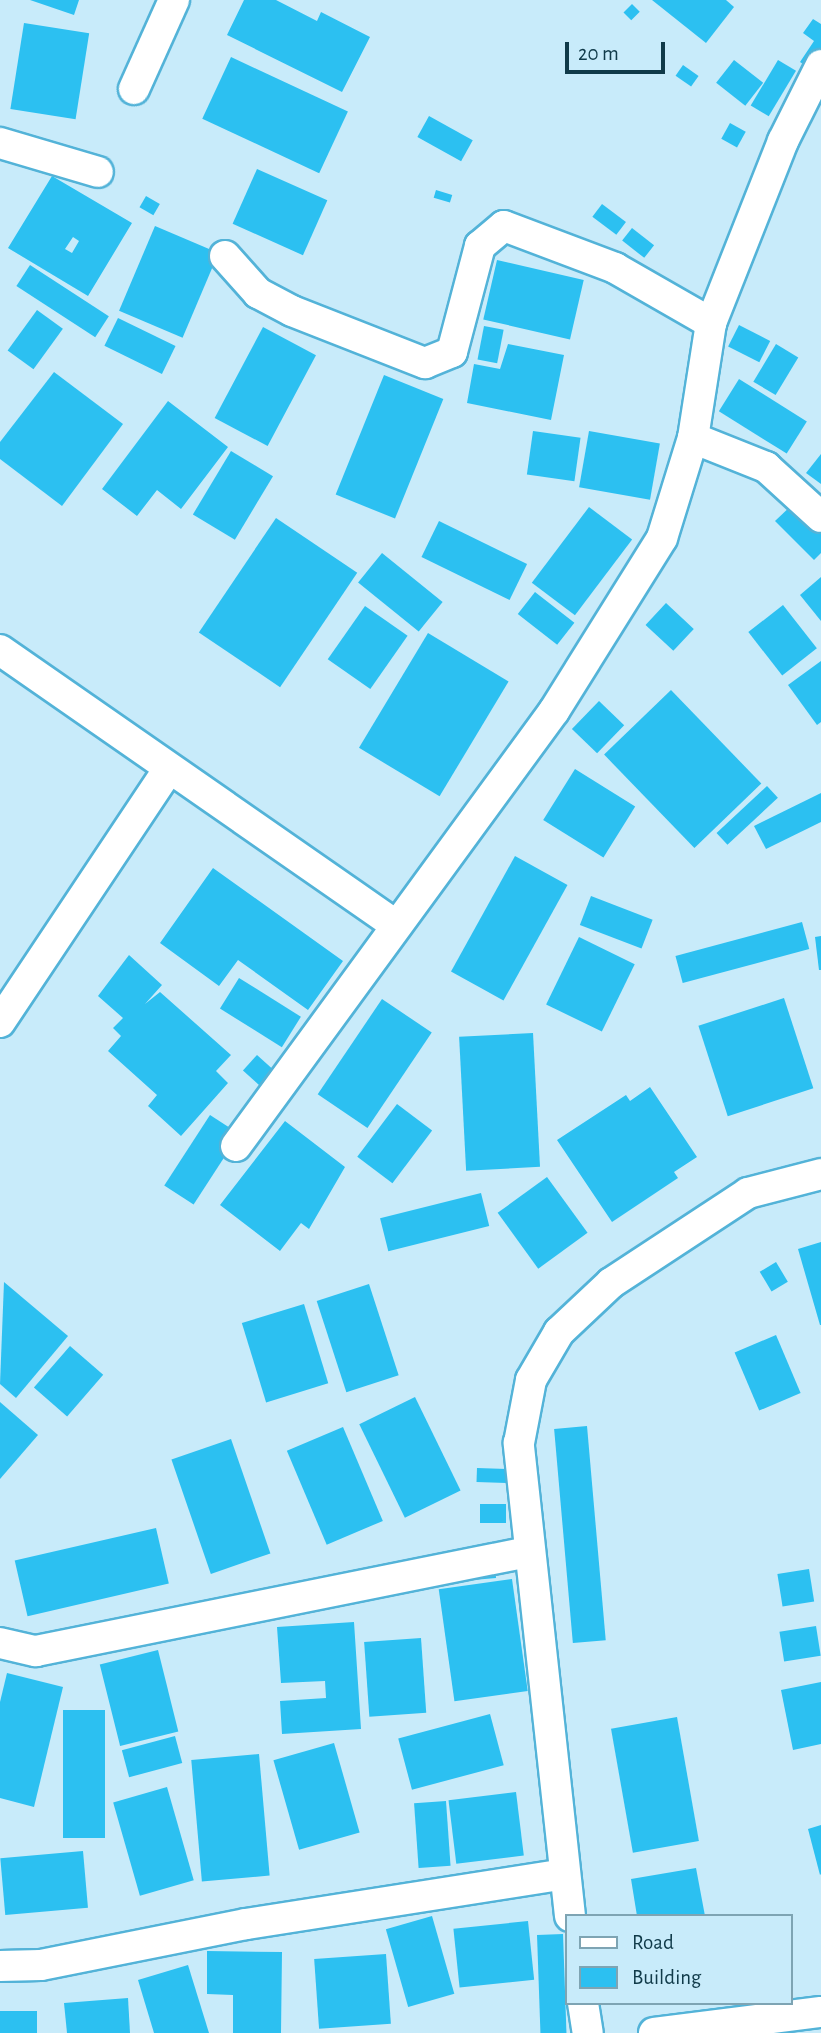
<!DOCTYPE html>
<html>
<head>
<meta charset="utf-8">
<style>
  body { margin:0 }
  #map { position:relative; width:821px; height:2033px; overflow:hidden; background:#c8ebfa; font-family:"Alegreya Sans",sans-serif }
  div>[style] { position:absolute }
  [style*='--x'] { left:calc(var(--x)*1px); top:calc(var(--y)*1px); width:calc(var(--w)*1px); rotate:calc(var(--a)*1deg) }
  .building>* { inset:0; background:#2cc0f1; transform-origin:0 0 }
  .roads { filter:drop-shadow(2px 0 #53b3d8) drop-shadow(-2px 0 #53b3d8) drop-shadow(0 2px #53b3d8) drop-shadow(0 -2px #53b3d8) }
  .street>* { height:30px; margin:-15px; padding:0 15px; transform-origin:15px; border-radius:15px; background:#fff }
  span { translate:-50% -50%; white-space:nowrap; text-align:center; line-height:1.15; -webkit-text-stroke:5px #c8ebfa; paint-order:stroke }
  .legend { position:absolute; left:565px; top:1914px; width:228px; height:91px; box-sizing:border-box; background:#c8ebfa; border:2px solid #7ea4b3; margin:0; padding:9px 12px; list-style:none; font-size:21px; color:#103a49 }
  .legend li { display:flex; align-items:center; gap:14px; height:35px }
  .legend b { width:35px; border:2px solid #7ea4b3 }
  .scale { position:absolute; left:565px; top:42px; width:100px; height:32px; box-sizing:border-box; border:4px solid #103a49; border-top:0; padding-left:9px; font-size:21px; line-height:24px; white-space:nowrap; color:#103a49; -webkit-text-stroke:5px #c8ebfa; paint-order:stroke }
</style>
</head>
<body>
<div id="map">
  <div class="building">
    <i style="clip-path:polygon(30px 0,79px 0,74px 15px)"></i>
    <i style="clip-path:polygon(244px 0,276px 0,317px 21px,321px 12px,370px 37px,342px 92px,227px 35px)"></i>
    <i style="clip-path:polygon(652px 0,726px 0,734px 7px,706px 43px)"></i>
    <i style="left:632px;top:4px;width:11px;height:12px;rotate:45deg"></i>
    <i style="clip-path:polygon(813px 19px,821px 24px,821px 57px,812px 70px,800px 62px,814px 41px,803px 33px)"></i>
    <i style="left:24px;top:23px;width:66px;height:87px;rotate:9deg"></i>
    <i style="left:231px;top:57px;width:129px;height:68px;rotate:25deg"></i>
    <i style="left:734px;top:60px;width:37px;height:29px;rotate:38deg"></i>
    <i style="left:778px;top:60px;width:21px;height:53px;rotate:31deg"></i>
    <i style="left:683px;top:65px;width:19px;height:13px;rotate:35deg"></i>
    <i style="left:429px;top:116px;width:50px;height:24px;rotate:29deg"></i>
    <i style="left:730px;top:123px;width:18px;height:18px;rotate:29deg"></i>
    <i style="left:257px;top:169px;width:77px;height:60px;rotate:24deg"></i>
    <i style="clip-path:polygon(evenodd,52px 176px,132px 223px,88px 296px,8px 248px,52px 176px,73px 237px,79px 241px,72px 253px,65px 249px,73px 237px)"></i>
    <i style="left:436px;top:190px;width:17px;height:8px;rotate:17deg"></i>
    <i style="left:146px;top:196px;width:16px;height:13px;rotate:30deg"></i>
    <i style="left:602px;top:204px;width:30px;height:16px;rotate:37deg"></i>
    <i style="left:155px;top:226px;width:69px;height:92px;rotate:23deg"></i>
    <i style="left:632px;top:228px;width:28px;height:16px;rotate:38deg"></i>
    <i style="left:497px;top:260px;width:89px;height:61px;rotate:13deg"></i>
    <i style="left:30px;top:265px;width:94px;height:25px;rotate:33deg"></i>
    <i style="left:37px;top:310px;width:32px;height:50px;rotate:36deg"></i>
    <i style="left:118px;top:318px;width:64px;height:31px;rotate:26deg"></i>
    <i style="left:739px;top:325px;width:35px;height:24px;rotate:27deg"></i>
    <i style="left:484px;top:326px;width:20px;height:34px;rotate:11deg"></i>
    <i style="left:263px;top:327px;width:60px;height:103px;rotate:28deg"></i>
    <i style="clip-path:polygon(508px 344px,564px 355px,551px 420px,467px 403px,474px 364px,500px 369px)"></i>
    <i style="left:776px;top:344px;width:26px;height:44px;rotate:31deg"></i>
    <i style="clip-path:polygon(54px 372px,123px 424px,62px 506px,0 459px,0 442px)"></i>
    <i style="left:384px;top:375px;width:64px;height:129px;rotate:22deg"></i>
    <i style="left:739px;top:379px;width:80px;height:38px;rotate:32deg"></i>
    <i style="clip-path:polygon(168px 401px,228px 447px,181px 509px,157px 490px,137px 516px,102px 489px)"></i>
    <i style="left:533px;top:431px;width:48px;height:44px;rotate:8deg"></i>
    <i style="left:589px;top:431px;width:72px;height:57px;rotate:10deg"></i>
    <i style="left:231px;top:451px;width:49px;height:74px;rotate:31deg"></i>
    <i style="clip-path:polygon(821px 454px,821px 484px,806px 473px)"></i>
    <i style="clip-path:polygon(793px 504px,821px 531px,821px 553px,814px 560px,775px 521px)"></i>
    <i style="left:589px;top:507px;width:54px;height:95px;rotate:37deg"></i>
    <i style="left:276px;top:518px;width:98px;height:138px;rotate:34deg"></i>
    <i style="left:439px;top:521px;width:98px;height:40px;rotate:26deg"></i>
    <i style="left:382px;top:553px;width:78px;height:38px;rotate:39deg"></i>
    <i style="clip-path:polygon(821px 577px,821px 621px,800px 595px)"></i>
    <i style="left:535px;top:592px;width:50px;height:28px;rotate:38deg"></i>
    <i style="left:666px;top:603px;width:38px;height:30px;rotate:43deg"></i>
    <i style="left:783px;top:605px;width:55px;height:44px;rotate:52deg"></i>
    <i style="left:365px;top:606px;width:52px;height:65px;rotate:35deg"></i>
    <i style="left:428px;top:633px;width:94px;height:134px;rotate:31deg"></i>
    <i style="clip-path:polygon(821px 661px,821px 722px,817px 725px,788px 685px)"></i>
    <i style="left:671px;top:690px;width:130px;height:93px;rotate:46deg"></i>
    <i style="left:599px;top:701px;width:35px;height:39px;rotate:44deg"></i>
    <i style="left:575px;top:769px;width:71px;height:60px;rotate:32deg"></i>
    <i style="left:767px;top:786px;width:16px;height:69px;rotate:47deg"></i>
    <i style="clip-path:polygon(821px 793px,821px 822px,766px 849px,754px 826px)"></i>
    <i style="left:515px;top:856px;width:60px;height:132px;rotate:29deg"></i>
    <i style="clip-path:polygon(213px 868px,343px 961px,308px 1010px,238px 960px,219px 986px,160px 943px)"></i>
    <i style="left:591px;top:896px;width:66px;height:31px;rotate:21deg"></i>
    <i style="left:802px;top:922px;width:28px;height:131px;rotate:75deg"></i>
    <i style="clip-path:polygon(821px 936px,821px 970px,819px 970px,815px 937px)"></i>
    <i style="left:579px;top:937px;width:62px;height:75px;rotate:26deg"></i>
    <i style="clip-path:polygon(129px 955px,162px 985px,145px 1004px,160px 992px,231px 1055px,216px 1071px,228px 1083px,181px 1136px,148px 1106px,157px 1095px,108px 1051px,121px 1036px,113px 1028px,123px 1018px,98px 996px)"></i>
    <i style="left:239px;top:978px;width:73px;height:36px;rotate:32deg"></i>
    <i style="left:784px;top:998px;width:95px;height:90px;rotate:72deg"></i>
    <i style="left:382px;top:999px;width:60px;height:115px;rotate:34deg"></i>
    <i style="left:533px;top:1033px;width:134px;height:74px;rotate:87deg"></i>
    <i style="left:257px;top:1055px;width:31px;height:21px;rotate:42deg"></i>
    <i style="clip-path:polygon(650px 1087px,697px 1157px,674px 1172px,678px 1178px,612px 1222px,557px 1140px,626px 1095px,630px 1101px)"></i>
    <i style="left:397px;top:1104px;width:44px;height:66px;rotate:37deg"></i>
    <i style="left:210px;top:1115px;width:35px;height:84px;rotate:33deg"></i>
    <i style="clip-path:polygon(285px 1121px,345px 1167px,309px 1229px,301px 1223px,280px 1251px,220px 1205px)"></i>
    <i style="left:547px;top:1177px;width:69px;height:61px;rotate:54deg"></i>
    <i style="left:481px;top:1193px;width:34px;height:104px;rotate:76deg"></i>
    <i style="clip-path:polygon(821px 1242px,821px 1325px,820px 1325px,798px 1249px)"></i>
    <i style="left:776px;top:1262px;width:23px;height:19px;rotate:59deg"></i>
    <i style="clip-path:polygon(4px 1282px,68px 1336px,16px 1398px,0 1384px)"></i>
    <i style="left:369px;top:1284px;width:96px;height:55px;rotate:72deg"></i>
    <i style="left:304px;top:1304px;width:83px;height:65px;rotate:73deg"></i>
    <i style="left:776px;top:1335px;width:63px;height:45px;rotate:67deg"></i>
    <i style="left:70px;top:1346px;width:44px;height:55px;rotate:41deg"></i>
    <i style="left:415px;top:1397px;width:104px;height:62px;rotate:64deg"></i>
    <i style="clip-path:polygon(0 1402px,38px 1435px,0 1479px)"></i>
    <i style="left:587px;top:1426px;width:215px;height:33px;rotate:85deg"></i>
    <i style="left:343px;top:1427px;width:102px;height:61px;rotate:67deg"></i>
    <i style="left:231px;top:1439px;width:121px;height:63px;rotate:71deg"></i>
    <i style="left:477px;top:1468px;width:30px;height:14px;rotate:2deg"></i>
    <i style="left:480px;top:1504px;width:26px;height:19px"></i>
    <i style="left:156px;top:1528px;width:57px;height:145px;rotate:77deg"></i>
    <i style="left:495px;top:1566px;width:12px;height:23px;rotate:85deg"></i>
    <i style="left:809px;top:1569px;width:33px;height:32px;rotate:81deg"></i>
    <i style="left:512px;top:1579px;width:113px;height:74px;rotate:82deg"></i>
    <i style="clip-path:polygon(354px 1622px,361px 1729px,282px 1734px,280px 1701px,326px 1698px,325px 1681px,281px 1683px,277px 1627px)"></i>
    <i style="left:816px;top:1626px;width:30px;height:37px;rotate:81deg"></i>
    <i style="left:421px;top:1638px;width:75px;height:57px;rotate:86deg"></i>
    <i style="left:158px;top:1650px;width:84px;height:60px;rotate:76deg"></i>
    <i style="clip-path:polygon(7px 1673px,63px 1687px,34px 1807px,0 1798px,0 1702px)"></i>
    <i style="clip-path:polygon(821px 1682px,821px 1744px,793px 1750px,781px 1690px)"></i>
    <i style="left:63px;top:1710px;width:42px;height:128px"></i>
    <i style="left:490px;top:1714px;width:53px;height:95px;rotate:75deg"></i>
    <i style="left:677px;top:1717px;width:126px;height:67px;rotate:80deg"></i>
    <i style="left:175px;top:1736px;width:28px;height:55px;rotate:75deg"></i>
    <i style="left:334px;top:1743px;width:93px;height:63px;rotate:74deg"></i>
    <i style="left:259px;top:1754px;width:122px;height:68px;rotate:85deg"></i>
    <i style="left:167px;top:1787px;width:97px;height:56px;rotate:74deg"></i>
    <i style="left:516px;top:1792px;width:64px;height:68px;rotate:83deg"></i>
    <i style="left:446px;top:1801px;width:65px;height:32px;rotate:86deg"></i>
    <i style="clip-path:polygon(821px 1825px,821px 1874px,820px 1875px,808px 1829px)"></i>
    <i style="left:83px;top:1851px;width:57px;height:83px;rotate:85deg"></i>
    <i style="clip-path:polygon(696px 1868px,705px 1916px,637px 1916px,631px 1879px)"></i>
    <i style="left:432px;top:1916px;width:81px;height:48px;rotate:74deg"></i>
    <i style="left:528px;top:1921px;width:59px;height:75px;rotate:84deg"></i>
    <i style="left:563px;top:1934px;width:99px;height:26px;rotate:88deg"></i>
    <i style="clip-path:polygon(207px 1951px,282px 1952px,281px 2033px,233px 2033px,233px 1995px,207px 1994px)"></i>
    <i style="left:386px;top:1954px;width:70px;height:72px;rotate:86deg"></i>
    <i style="clip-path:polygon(188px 1965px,209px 2033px,154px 2033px,138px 1980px)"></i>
    <i style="clip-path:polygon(128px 1998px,130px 2033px,67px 2033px,64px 2003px)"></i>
    <i style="left:0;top:2011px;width:37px;height:22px"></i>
  </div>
  <div class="roads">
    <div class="street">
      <i style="--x:134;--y:89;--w:98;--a:-65.8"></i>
      <i style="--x:0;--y:143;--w:102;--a:16.5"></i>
      <i style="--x:225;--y:256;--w:50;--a:48.3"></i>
      <i style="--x:258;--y:293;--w:38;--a:28"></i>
      <i style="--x:292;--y:311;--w:143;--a:21.4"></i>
      <i style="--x:425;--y:363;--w:29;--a:-22"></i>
      <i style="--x:452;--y:352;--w:110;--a:-75.2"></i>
      <i style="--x:480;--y:246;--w:31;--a:-40"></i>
      <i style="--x:504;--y:226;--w:119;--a:20.7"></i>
      <i style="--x:615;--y:268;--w:111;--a:29.8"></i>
      <i style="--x:693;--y:438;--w:79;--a:21.7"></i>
      <i style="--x:766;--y:467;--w:74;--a:42.3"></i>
      <i style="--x:0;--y:650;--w:480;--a:34.8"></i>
      <i style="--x:0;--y:1022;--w:303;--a:-56.3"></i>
      <i style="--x:236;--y:1146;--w:539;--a:-53.83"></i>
      <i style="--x:554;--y:711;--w:204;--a:-58"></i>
      <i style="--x:662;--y:538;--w:105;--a:-72.8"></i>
      <i style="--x:693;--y:438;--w:116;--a:-81.1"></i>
      <i style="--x:711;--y:323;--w:196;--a:-68.4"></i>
      <i style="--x:783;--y:141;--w:85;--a:-63.4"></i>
      <i style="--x:0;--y:1643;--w:37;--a:13"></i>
      <i style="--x:36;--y:1651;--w:502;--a:-11.38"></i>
      <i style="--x:570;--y:1916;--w:476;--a:-96.2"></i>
      <i style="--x:519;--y:1443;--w:64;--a:-79.2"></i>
      <i style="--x:531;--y:1380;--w:56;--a:-59.7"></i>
      <i style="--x:559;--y:1332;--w:71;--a:-43.3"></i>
      <i style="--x:611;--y:1283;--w:164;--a:-33.3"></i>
      <i style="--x:748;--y:1193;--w:75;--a:-14.6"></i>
      <i style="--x:0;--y:1966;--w:41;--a:-1.4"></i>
      <i style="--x:41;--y:1965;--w:209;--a:-11.3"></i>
      <i style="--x:246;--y:1924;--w:322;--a:-8.9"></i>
      <i style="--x:583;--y:2003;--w:30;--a:81"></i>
      <i style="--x:654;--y:2033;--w:168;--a:-7.2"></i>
    </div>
  </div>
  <ul class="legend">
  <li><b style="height:9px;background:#fff"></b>Road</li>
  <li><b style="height:19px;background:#2cc0f1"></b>Building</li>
  </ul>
  <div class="scale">20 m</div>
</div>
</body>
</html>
